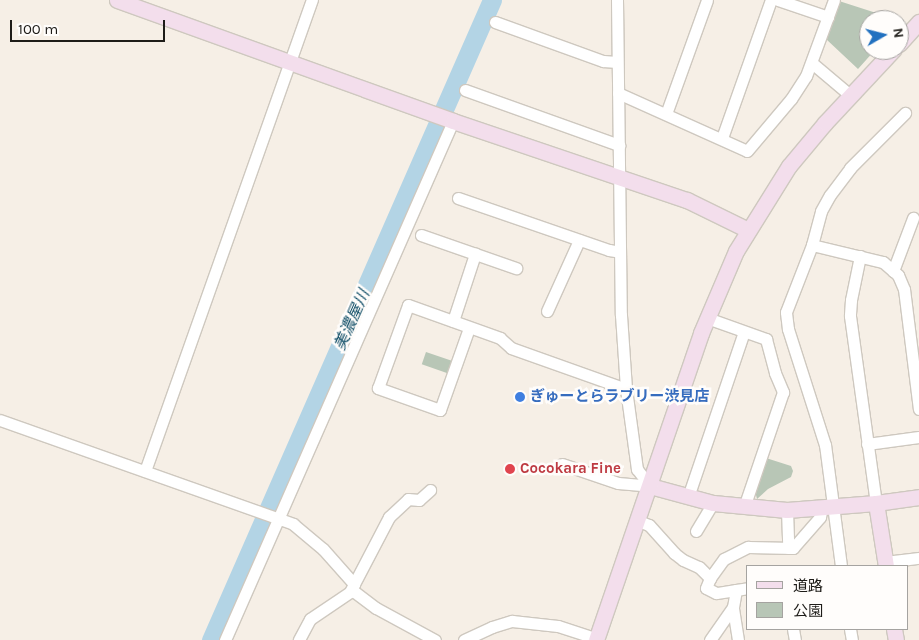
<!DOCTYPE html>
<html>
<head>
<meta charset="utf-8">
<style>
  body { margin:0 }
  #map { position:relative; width:919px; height:640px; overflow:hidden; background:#f6efe6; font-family:Karla,"Noto Sans JP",sans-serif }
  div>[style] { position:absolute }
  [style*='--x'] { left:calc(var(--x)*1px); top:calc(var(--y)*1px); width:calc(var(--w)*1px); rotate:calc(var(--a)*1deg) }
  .green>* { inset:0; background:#b8c6b6; transform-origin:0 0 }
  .river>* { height:19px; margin:-9.5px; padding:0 9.5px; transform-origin:9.5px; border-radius:9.5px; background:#b3d4e5 }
  .roads { filter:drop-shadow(1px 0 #cec8bf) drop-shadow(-1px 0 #cec8bf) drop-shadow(0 1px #cec8bf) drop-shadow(0 -1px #cec8bf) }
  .street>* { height:11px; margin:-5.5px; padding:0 5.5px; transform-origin:5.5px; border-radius:5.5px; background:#fff }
  .secondary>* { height:15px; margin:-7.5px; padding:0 7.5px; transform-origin:7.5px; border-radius:7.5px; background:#f3deec }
  .dots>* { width:14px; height:14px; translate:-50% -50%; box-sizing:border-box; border:2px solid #fffdfb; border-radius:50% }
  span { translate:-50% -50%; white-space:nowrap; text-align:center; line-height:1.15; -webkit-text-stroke:5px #fffdfb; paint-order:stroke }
  .shop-label { font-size:15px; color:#366cbe; font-weight:700 }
  .left { translate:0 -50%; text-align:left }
  .health-label { font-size:15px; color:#be3a42; font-weight:700 }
  .water-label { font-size:16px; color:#104e67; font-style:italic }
  .legend { position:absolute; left:746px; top:565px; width:162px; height:65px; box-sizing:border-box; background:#fffdfb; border:1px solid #a5a3a0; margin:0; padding:6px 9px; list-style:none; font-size:15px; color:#1e1c18 }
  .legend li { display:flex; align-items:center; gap:10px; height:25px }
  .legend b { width:25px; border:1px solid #a5a3a0 }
  .north { position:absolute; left:859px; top:10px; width:50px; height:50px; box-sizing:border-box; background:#fffdfb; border:1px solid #a5a3a0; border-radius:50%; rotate:82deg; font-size:14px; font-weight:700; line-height:20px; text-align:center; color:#1e1c18 }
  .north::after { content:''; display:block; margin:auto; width:18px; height:22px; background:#2271c0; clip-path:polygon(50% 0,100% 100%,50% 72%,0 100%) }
  .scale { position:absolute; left:10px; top:20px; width:155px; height:22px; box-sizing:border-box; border:2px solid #1e1c18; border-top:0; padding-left:6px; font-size:15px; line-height:18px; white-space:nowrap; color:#1e1c18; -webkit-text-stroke:4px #fffdfb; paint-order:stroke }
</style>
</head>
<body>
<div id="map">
  <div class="green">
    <i style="clip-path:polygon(839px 1px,898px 20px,869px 20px,869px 50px,875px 50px,858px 69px,826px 39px)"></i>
    <i style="left:426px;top:352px;width:28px;height:13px;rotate:19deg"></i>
    <i style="clip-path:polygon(766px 458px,791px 466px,793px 471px,791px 477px,768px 489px,757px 499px,755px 491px)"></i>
  </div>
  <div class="river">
    <i style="--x:211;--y:640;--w:699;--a:-66.3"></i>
  </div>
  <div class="roads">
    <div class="street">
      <i style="--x:617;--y:0;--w:315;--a:89.3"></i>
      <i style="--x:621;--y:315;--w:74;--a:86.1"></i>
      <i style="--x:626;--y:389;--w:81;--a:82.2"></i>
      <i style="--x:637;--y:469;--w:21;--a:53"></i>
      <i style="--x:778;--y:0;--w:53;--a:18.8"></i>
      <i style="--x:495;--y:22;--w:115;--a:19.9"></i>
      <i style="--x:603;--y:61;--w:14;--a:4"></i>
      <i style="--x:812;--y:63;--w:50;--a:40.1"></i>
      <i style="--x:465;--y:90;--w:164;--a:19.7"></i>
      <i style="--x:618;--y:93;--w:141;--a:24.2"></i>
      <i style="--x:747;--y:151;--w:68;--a:-49.8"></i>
      <i style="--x:791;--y:99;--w:27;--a:-57"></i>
      <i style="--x:806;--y:76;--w:81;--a:-69.8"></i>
      <i style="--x:666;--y:114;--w:121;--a:-70.2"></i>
      <i style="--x:722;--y:138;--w:146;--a:-70.5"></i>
      <i style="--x:458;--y:198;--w:160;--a:19"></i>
      <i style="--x:609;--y:250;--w:11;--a:10"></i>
      <i style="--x:421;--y:235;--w:101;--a:19.2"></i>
      <i style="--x:812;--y:245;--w:73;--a:13.5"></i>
      <i style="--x:883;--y:262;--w:20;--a:41"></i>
      <i style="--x:898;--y:275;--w:15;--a:67"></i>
      <i style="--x:904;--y:289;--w:121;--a:82.9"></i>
      <i style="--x:860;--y:256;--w:45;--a:101.6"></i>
      <i style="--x:851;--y:300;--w:16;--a:94"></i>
      <i style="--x:850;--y:316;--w:189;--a:82.1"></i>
      <i style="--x:893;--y:271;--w:57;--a:-69.3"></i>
      <i style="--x:547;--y:311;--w:78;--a:-65.7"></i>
      <i style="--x:707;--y:318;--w:63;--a:19.6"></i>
      <i style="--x:766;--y:339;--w:35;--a:75"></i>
      <i style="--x:775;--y:373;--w:21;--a:67"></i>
      <i style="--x:783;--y:392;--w:121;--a:108.7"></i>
      <i style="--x:453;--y:321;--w:71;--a:-71.8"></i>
      <i style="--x:469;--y:328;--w:87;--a:109.5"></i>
      <i style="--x:440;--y:410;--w:66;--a:-160.5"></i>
      <i style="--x:378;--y:388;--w:88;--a:-70.1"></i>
      <i style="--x:408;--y:305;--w:98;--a:19.7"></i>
      <i style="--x:500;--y:338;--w:15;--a:42"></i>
      <i style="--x:511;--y:348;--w:122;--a:19.6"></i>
      <i style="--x:0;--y:420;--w:311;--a:19.5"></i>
      <i style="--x:293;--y:524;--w:39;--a:40"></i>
      <i style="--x:323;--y:549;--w:47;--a:48.5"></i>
      <i style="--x:354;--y:584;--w:9;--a:117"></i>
      <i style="--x:350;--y:592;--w:48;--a:146"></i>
      <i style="--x:310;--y:619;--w:24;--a:118"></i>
      <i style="--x:867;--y:444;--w:52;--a:-7.7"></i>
      <i style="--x:562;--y:464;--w:59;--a:18.7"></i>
      <i style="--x:618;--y:483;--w:32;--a:5"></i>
      <i style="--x:145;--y:471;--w:500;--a:-70.5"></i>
      <i style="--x:688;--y:497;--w:174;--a:-71.3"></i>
      <i style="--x:787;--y:510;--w:38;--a:88"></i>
      <i style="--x:636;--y:520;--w:14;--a:21"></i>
      <i style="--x:649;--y:525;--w:38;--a:48"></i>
      <i style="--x:674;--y:553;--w:11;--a:38"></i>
      <i style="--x:683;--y:560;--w:17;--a:24"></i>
      <i style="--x:699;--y:567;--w:16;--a:45"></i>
      <i style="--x:696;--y:531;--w:33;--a:-59"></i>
      <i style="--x:885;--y:562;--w:34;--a:-7"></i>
      <i style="--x:841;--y:566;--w:122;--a:-97.5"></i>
      <i style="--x:825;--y:445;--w:122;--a:-107.7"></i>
      <i style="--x:788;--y:329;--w:17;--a:-97"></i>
      <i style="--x:786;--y:312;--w:72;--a:-68.8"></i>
      <i style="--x:812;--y:245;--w:35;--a:-75"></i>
      <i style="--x:821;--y:211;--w:18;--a:-61"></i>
      <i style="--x:830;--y:195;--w:34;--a:-53"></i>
      <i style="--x:850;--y:168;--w:78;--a:-45"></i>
      <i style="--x:354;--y:584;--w:76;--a:-62.4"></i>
      <i style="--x:389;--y:517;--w:26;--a:-43"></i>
      <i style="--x:408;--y:499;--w:11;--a:5"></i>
      <i style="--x:419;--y:500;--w:15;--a:-42"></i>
      <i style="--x:352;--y:590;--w:30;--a:37"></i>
      <i style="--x:376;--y:608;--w:67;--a:28.5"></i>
      <i style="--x:736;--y:590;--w:20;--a:171"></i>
      <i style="--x:716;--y:593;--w:11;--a:-153"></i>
      <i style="--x:706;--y:588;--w:11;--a:-68"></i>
      <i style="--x:710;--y:578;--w:24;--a:-54"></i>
      <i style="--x:724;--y:559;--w:27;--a:-27"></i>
      <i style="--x:748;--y:547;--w:45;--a:1.3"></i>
      <i style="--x:793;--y:548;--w:41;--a:-48.9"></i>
      <i style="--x:820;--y:517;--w:10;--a:-79"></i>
      <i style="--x:793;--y:629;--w:11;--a:80"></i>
      <i style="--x:850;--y:629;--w:11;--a:80"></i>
      <i style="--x:225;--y:640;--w:567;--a:-66.28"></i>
      <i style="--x:464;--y:640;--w:31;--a:-25"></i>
      <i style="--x:492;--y:627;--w:21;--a:-17"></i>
      <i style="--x:512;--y:621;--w:46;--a:6.2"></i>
      <i style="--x:558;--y:626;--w:40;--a:18"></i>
      <i style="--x:710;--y:640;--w:40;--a:-55.1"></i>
      <i style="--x:738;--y:640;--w:33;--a:-99"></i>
      <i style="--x:733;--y:607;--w:17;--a:-80"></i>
      <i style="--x:736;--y:590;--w:12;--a:-9"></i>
    </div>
    <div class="secondary">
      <i style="--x:117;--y:0;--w:357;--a:19.8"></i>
      <i style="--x:453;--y:121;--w:247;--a:18.7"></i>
      <i style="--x:687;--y:200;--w:68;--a:26.2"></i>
      <i style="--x:899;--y:44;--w:30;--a:-48"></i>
      <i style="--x:650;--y:486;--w:65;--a:15.1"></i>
      <i style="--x:713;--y:503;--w:74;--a:5.4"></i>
      <i style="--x:787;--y:510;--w:89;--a:-4.5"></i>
      <i style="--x:876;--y:503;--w:43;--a:-7.9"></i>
      <i style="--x:876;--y:503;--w:64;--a:81"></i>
      <i style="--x:894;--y:629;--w:11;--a:80"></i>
      <i style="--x:596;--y:640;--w:324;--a:-71.1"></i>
      <i style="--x:701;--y:333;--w:89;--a:-66.9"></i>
      <i style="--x:736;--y:251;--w:100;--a:-58.1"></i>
      <i style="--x:789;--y:166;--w:56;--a:-50.1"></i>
      <i style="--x:825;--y:123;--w:100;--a:-47"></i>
    </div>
  </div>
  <div class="dots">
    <i style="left:520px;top:397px;background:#3f7fe0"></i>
    <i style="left:510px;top:469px;background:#e0444e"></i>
  </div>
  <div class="shop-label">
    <span class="left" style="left:530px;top:397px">ぎゅーとらラブリー渋見店</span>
  </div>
  <div class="health-label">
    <span class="left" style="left:520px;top:469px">Cocokara Fine</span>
  </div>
  <div class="water-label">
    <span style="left:352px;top:320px;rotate:-66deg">美濃屋川</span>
  </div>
  <ul class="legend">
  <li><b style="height:6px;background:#f3deec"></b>道路</li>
  <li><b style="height:14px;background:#b8c6b6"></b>公園</li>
  </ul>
  <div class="north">N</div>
  <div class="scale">100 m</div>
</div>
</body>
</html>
